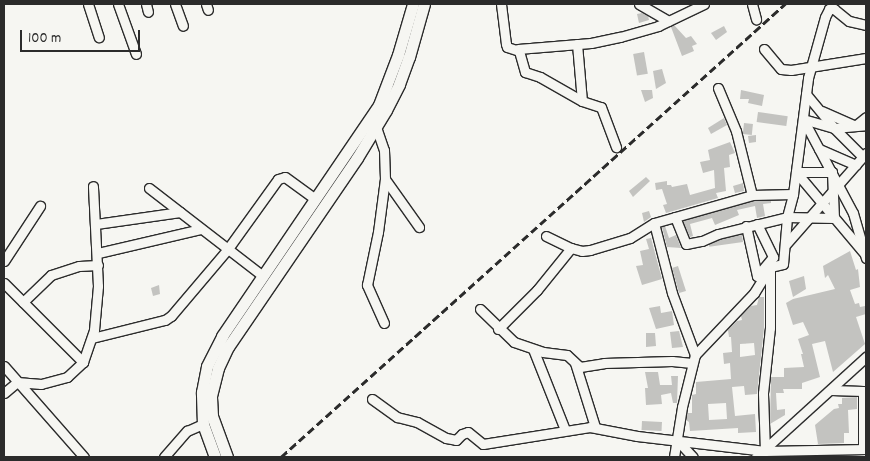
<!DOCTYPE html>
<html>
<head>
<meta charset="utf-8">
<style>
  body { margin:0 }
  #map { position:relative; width:870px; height:461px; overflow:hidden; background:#f6f6f2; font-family:Dekko,sans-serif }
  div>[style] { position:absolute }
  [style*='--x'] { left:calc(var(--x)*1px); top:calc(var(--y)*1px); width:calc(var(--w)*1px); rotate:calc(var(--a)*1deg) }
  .building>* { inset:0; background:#c3c3c0; transform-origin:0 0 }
  .roads { filter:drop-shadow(1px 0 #2b2b2b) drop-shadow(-1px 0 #2b2b2b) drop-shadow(0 1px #2b2b2b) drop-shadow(0 -1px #2b2b2b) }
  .minor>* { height:9px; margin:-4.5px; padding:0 4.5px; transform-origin:4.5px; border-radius:4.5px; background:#f6f6f2 }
  .major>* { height:11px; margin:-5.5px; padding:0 5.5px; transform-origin:5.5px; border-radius:5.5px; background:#f6f6f2 }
  .rail>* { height:2.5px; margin-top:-1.25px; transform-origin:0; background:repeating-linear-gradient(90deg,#2b2b2b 0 8px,transparent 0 12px) }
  span { translate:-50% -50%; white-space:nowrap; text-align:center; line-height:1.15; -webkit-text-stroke:4px #f6f6f2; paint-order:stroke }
  .frame { position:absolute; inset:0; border:5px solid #2b2b2b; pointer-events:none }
  .scale { position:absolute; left:20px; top:30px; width:120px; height:22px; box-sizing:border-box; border:2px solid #2b2b2b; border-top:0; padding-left:6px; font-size:15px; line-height:18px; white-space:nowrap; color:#2b2b2b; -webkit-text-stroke:4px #f6f6f2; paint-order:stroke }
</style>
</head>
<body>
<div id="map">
  <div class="building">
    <i style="clip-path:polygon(642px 13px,648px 16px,649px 20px,639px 23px,637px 14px)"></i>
    <i style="clip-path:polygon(674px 25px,686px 38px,691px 36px,697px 44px,692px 46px,694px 51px,682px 56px,671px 27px)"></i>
    <i style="clip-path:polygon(724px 26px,727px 32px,716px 40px,711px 33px)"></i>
    <i style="left:644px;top:52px;width:22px;height:11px;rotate:80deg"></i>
    <i style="clip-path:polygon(662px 69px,666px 83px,656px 89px,653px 71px)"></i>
    <i style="clip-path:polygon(641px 90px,652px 90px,653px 98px,645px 102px)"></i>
    <i style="clip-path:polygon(741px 90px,764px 95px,762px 106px,748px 103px,749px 99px,740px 99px)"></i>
    <i style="left:758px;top:112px;width:30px;height:10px;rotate:8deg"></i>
    <i style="clip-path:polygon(724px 118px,727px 125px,711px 134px,708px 128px)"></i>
    <i style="left:744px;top:123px;width:9px;height:11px;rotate:6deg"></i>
    <i style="clip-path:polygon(756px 135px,756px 142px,749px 143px,748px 136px)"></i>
    <i style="clip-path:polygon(730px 142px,735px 153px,729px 155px,730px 167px,724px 168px,726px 191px,716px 193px,718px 198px,666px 213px,663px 205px,667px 204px,662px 189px,656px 190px,655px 183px,667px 181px,667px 185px,671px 185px,672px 187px,687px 184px,690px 195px,715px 188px,714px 170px,703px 173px,700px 162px,710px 160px,708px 150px)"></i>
    <i style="clip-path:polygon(646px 177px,650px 181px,633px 197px,629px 191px)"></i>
    <i style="clip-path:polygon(743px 183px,744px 191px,735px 193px,733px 186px)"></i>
    <i style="clip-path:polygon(753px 201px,771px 201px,771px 203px,763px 204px,765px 216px,757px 218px,755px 206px,737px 210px,739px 215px,715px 225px,712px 218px,690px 224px,693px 236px,690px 237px,683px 221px)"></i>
    <i style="clip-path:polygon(649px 211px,651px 217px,644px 222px,642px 213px)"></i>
    <i style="clip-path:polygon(665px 226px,669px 238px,676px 235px,681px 248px,667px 247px,662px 227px)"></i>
    <i style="left:742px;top:235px;width:7px;height:34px;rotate:82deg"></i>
    <i style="clip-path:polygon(651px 238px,662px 279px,642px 285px,636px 266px,643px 265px,640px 251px,649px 249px,646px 239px)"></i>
    <i style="clip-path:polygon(850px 251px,856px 270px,858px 269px,860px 287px,850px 290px,855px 304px,859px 303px,860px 307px,865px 306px,866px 310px,866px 314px,856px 317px,865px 344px,833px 372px,825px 341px,812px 344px,820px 377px,802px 383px,802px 389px,783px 389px,784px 393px,776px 393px,777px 410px,785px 409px,785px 415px,770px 424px,771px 377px,784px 377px,784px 368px,804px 367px,801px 354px,803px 354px,798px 339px,809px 335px,803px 322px,793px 325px,786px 303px,793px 299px,835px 289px,828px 275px,825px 278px,823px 266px)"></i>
    <i style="clip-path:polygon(678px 266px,686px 291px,679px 293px,672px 268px)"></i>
    <i style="clip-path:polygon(804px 276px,806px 289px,793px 297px,789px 281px)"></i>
    <i style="clip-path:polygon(159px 285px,160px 294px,153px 296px,151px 288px)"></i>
    <i style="clip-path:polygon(evenodd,759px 297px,764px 297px,764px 328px,757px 394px,745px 395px,744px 386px,732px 387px,735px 416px,755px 414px,756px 432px,738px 433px,738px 428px,690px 431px,689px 422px,686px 420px,687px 413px,692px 413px,692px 395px,696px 394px,696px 382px,731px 379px,730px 363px,724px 364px,723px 353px,732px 352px,731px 337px,729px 337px,728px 330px,737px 321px,742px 320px,741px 316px,751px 306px,757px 305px,759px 297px,754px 343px,755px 355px,740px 357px,740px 344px,754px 343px,759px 297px,726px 403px,727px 419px,709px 420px,708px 404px,726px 403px)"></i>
    <i style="clip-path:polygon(660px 306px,661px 313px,672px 311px,674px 325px,656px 329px,649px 308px)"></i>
    <i style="clip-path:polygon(679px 331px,683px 347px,672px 348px,670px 332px)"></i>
    <i style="clip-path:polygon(646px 333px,655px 333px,656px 346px,646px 347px)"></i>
    <i style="clip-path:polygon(645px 372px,658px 372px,660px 385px,672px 385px,671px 376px,678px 376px,677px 403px,673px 403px,671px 393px,661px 395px,662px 404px,646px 405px,645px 388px,648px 388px)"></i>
    <i style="clip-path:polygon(857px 397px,857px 409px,848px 410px,849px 433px,844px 433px,844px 443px,818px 444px,815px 425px,834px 409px,839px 408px,838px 404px,842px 404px,842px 398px)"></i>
    <i style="left:642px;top:421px;width:20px;height:9px;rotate:3deg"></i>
  </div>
  <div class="roads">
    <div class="minor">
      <i style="--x:88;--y:4;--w:35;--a:72"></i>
      <i style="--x:118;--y:4;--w:53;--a:70.2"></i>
      <i style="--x:146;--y:4;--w:8;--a:76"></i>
      <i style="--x:175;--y:4;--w:23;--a:70"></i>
      <i style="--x:206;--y:4;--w:6;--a:72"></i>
      <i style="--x:501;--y:4;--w:40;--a:82.9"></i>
      <i style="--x:506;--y:44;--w:3;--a:72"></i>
      <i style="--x:507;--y:47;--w:13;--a:18"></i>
      <i style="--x:519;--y:51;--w:22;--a:74"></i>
      <i style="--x:525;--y:72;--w:16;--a:18"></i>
      <i style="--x:540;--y:77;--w:48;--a:29.7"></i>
      <i style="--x:582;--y:101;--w:20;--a:18"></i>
      <i style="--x:601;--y:107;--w:43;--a:69.4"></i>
      <i style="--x:639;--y:4;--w:34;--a:30"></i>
      <i style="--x:752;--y:4;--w:16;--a:75"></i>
      <i style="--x:577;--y:44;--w:57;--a:85"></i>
      <i style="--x:518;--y:49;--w:73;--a:-4.7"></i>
      <i style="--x:591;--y:43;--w:30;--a:-12"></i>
      <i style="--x:620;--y:37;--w:40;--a:-16"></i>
      <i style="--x:658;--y:26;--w:51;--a:-25.6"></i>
      <i style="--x:764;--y:49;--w:26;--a:50"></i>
      <i style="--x:781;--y:69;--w:10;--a:6"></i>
      <i style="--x:791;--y:70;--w:76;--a:-9.1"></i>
      <i style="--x:718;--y:88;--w:47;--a:67.3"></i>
      <i style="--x:736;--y:131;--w:66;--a:76"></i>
      <i style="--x:806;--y:94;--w:44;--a:50.5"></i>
      <i style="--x:834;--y:128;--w:32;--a:-5"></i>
      <i style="--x:822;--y:111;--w:36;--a:24"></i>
      <i style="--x:855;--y:126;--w:14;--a:-39"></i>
      <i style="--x:803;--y:119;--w:106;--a:62"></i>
      <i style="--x:853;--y:213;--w:47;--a:73.9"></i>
      <i style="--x:803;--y:119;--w:32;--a:16"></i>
      <i style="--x:834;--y:128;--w:41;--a:45"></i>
      <i style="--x:376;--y:127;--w:24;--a:71"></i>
      <i style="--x:384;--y:150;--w:29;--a:88"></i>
      <i style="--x:385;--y:179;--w:59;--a:54.7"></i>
      <i style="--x:819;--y:149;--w:40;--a:23.4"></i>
      <i style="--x:796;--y:172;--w:106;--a:50"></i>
      <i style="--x:149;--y:188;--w:144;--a:37.7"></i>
      <i style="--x:675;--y:217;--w:29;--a:68"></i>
      <i style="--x:686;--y:244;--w:16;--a:-11"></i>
      <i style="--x:702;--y:241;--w:17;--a:-24"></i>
      <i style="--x:718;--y:234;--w:71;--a:-13.8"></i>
      <i style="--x:787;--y:217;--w:47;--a:1.2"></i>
      <i style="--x:834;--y:218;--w:46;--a:-92.5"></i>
      <i style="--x:832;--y:172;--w:36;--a:180"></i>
      <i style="--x:654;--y:223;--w:72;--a:75.6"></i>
      <i style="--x:672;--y:293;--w:66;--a:69.6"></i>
      <i style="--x:96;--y:224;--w:85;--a:-8.1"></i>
      <i style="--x:757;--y:224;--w:37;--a:64"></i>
      <i style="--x:773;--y:257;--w:25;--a:130"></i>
      <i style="--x:746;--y:226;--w:51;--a:77.6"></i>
      <i style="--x:546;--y:236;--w:28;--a:26"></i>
      <i style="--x:571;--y:248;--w:11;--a:15"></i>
      <i style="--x:582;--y:251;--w:8;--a:-7"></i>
      <i style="--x:590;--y:250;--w:42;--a:-16.7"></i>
      <i style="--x:630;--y:238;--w:28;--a:-32"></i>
      <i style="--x:654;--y:223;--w:102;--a:-15.9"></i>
      <i style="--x:752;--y:195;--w:41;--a:-1.4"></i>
      <i style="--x:786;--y:244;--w:121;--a:-48.7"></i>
      <i style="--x:98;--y:253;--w:105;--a:-13.2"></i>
      <i style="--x:4;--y:261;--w:66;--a:-56.8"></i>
      <i style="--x:4;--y:283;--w:112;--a:45"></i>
      <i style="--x:23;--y:302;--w:39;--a:-44"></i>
      <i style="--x:51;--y:275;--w:29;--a:-18"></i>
      <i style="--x:79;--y:266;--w:19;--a:-3"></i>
      <i style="--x:480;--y:309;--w:47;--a:44.1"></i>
      <i style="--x:514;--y:342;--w:31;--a:19"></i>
      <i style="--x:543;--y:352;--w:24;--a:7"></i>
      <i style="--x:567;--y:355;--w:18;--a:43"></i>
      <i style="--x:580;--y:367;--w:24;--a:-9"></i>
      <i style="--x:604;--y:363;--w:68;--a:-1.7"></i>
      <i style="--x:672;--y:361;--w:20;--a:6"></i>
      <i style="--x:384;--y:323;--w:42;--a:-114.1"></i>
      <i style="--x:367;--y:285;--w:54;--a:-78.3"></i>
      <i style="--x:378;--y:232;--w:53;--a:-82.5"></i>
      <i style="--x:498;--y:329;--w:55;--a:-45"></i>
      <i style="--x:537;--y:290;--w:54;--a:-51"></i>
      <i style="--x:92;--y:338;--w:75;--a:-13.9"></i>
      <i style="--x:165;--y:320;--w:7;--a:-34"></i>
      <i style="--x:171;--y:316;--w:87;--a:-49.7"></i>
      <i style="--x:227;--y:250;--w:87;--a:-54.3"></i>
      <i style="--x:278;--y:179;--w:7;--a:-16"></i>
      <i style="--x:285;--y:177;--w:37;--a:36"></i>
      <i style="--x:533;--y:349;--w:87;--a:68.4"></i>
      <i style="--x:575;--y:363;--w:67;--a:72.6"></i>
      <i style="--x:4;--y:366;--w:121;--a:48.7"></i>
      <i style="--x:831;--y:390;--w:32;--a:2"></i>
      <i style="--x:863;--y:391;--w:58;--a:90"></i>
      <i style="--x:4;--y:393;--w:17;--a:-40"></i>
      <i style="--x:17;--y:382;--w:24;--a:5"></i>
      <i style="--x:41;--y:384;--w:27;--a:-15"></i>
      <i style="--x:67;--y:377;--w:22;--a:-43"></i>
      <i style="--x:83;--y:362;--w:34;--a:-71"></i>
      <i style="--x:94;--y:330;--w:44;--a:-84.8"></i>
      <i style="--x:98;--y:286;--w:100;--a:-92.9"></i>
      <i style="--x:372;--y:399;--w:31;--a:36"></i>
      <i style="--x:397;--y:417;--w:21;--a:14"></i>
      <i style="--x:417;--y:422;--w:33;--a:29"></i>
      <i style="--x:446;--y:438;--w:10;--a:11"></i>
      <i style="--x:456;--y:440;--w:8;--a:-45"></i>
      <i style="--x:462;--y:434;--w:6;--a:-18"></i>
      <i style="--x:468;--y:432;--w:19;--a:39"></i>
      <i style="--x:483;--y:444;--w:108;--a:-9"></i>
      <i style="--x:590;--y:427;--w:48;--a:10.8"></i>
      <i style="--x:637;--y:436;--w:129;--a:6.7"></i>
      <i style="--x:765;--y:451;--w:101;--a:-1.1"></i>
      <i style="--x:677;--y:440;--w:23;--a:47"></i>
      <i style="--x:765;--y:451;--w:58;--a:-92"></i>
      <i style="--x:763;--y:393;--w:65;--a:-83.9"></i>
      <i style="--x:770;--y:328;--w:61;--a:-90"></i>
      <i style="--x:164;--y:457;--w:35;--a:-49"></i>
      <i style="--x:187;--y:431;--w:17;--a:-24"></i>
      <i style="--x:674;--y:457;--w:51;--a:-80.9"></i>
      <i style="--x:682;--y:407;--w:54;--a:-76"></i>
      <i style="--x:695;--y:355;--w:86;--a:-46.4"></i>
      <i style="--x:754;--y:293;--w:31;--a:-58"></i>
      <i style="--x:770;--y:267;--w:13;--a:-13"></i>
      <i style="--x:783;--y:264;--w:47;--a:-85.1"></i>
      <i style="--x:787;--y:217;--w:24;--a:-75"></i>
      <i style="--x:793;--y:194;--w:117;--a:-82.6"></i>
      <i style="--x:808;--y:78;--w:63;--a:-74.4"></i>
      <i style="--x:825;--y:17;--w:9;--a:-63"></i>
      <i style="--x:829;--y:9;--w:5;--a:0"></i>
      <i style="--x:834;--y:9;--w:19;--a:39"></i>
      <i style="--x:849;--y:21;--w:17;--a:13"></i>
      <i style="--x:756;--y:457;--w:149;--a:-42.3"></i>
    </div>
    <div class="major">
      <i style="--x:215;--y:457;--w:35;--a:-110"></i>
      <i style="--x:203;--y:424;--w:32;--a:-92"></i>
      <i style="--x:202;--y:392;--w:26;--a:-79"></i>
      <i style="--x:207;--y:366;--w:34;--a:-63"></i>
      <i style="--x:222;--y:336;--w:279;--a:-55.8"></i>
      <i style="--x:379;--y:105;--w:53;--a:-69.2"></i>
      <i style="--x:398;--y:55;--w:53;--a:-73.6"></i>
      <i style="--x:227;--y:457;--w:44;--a:-110.1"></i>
      <i style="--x:212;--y:416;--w:20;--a:-93"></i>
      <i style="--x:211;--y:396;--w:29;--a:-76"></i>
      <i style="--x:218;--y:368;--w:23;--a:-65"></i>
      <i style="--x:228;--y:347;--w:229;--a:-55.7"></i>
      <i style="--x:357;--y:158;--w:56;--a:-58.9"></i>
      <i style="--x:386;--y:110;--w:29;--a:-63"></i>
      <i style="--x:399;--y:84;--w:29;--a:-70"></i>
      <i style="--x:409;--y:57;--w:55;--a:-74.2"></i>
    </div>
  </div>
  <div class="rail">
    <i style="--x:281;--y:457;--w:678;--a:-41.95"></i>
  </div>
  <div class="frame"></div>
  <div class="scale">100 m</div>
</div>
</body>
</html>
